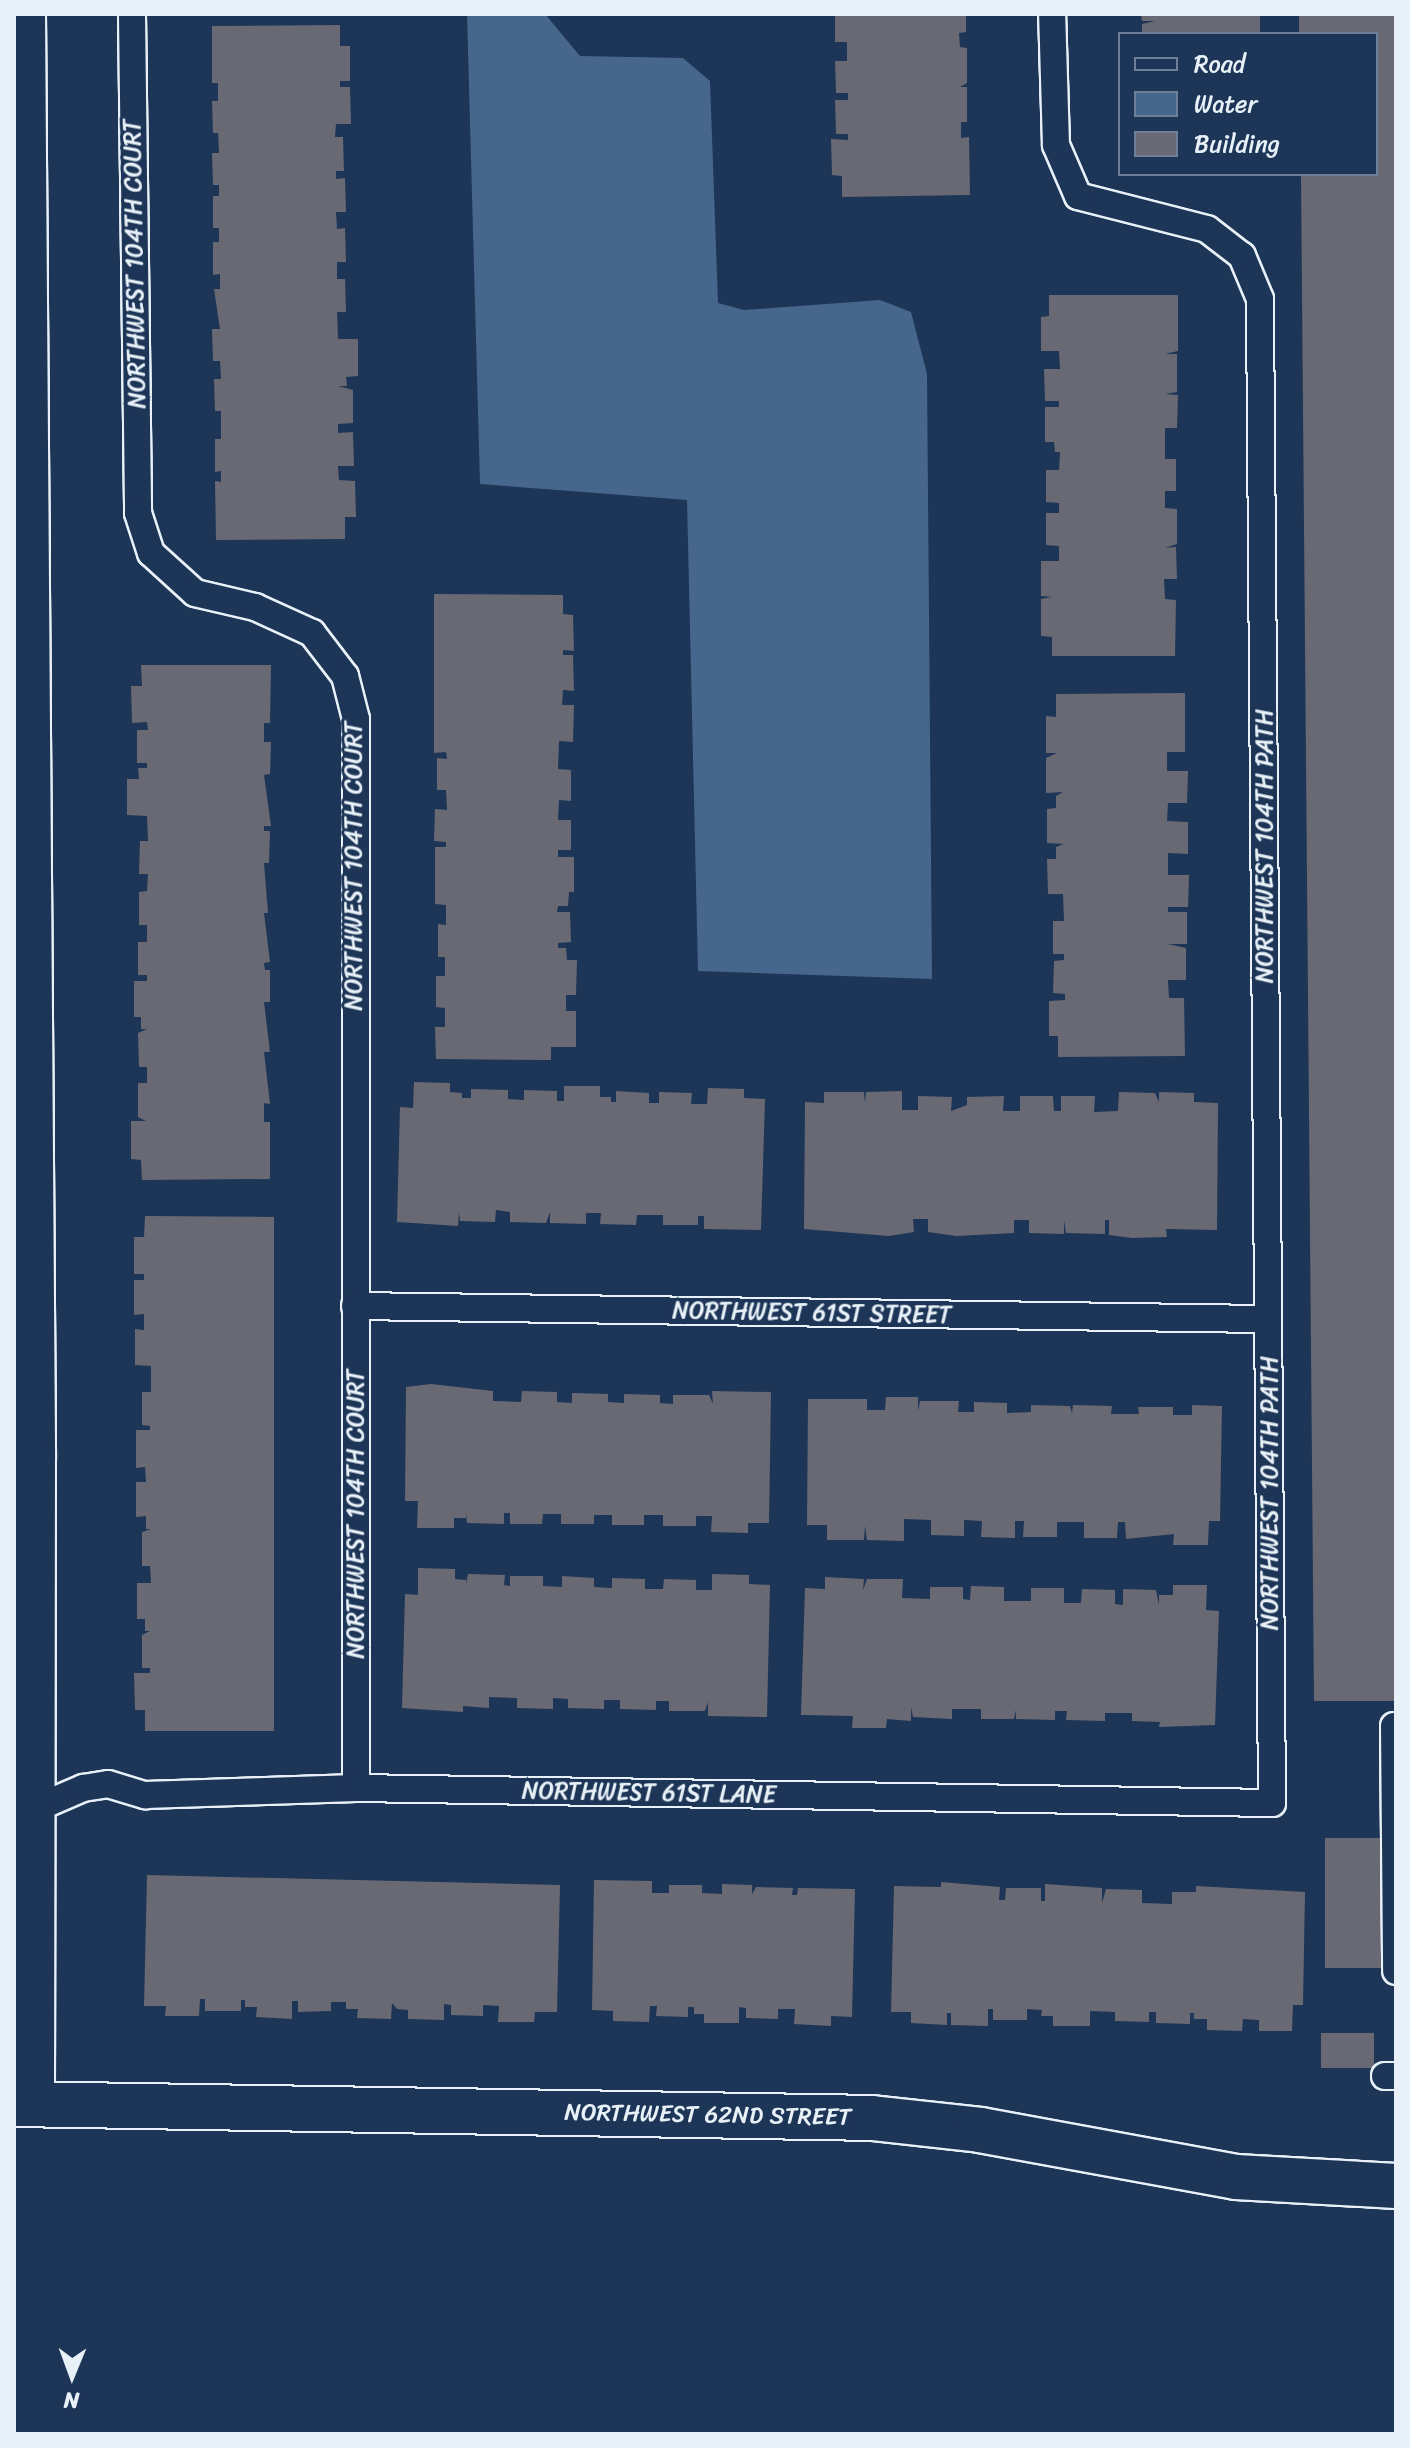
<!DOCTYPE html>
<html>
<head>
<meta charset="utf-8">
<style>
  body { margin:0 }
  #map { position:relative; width:1410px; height:2448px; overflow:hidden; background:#1d3557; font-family:Sriracha,sans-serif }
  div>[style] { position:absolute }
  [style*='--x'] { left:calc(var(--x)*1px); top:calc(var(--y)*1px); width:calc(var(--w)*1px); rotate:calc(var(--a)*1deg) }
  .water>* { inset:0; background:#47668c }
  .building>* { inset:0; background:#696973; transform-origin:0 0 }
  .roads { filter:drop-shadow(2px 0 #e8f1f8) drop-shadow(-2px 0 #e8f1f8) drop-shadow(0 2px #e8f1f8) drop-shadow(0 -2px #e8f1f8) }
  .lane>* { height:26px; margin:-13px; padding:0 13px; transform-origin:13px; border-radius:13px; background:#1d3557 }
  .street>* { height:44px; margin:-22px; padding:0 22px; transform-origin:22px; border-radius:22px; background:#1d3557 }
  span { translate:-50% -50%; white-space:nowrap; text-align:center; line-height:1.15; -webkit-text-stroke:6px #1d3557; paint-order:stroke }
  .street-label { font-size:24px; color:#e8f1f8 }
  .frame { position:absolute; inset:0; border:16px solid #e8f1f8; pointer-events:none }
  .legend { position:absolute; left:1118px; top:32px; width:260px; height:144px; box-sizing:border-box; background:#1d3557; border:2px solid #6e8097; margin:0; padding:10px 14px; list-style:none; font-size:24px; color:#e8f1f8 }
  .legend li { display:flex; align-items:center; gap:16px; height:40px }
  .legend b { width:40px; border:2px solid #6e8097 }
  .north { position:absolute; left:32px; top:2336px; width:80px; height:80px; -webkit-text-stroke:6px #1d3557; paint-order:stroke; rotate:181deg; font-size:22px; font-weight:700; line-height:32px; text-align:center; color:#e8f1f8 }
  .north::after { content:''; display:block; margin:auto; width:28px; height:36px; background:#e8f1f8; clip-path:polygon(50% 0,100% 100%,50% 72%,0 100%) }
</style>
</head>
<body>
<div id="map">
  <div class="water">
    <i style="clip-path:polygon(467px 14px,545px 14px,580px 56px,683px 58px,710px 81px,718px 303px,744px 310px,880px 300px,911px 312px,927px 374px,932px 979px,698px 971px,687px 500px,480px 484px)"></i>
  </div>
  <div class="building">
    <i style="clip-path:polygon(835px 14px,966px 14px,966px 32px,959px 33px,960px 47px,967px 48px,967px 83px,960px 87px,967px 87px,967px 122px,961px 122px,961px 138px,969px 137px,970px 195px,842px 197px,842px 176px,832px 175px,831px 139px,848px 140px,848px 134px,836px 134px,835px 100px,848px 100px,848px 93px,836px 93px,835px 61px,847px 61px,847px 42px,835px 42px)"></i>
    <i style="clip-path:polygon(1141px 14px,1260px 14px,1260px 34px,1142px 34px,1142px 24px,1155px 21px,1142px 21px)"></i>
    <i style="clip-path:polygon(1299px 14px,1396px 14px,1396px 1701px,1314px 1701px,1301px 174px,1376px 174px,1376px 34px,1299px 34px)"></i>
    <i style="clip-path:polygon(340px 25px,340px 46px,350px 46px,350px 81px,340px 81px,340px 87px,350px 87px,351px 124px,336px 124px,335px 137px,343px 137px,344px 171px,336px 171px,336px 179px,345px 178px,346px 212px,336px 212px,337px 229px,345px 228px,346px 262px,337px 262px,337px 279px,345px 279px,346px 312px,337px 312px,338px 339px,358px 339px,358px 376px,346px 377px,347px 386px,338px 386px,353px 390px,353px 423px,338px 424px,338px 433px,353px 432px,354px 466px,338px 466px,339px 480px,355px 481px,356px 517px,345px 517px,345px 539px,216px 540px,215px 481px,221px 482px,221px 471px,215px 472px,215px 439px,221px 439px,221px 411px,215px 411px,214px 379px,221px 379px,220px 361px,213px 361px,212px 329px,220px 329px,214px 289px,220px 289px,220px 274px,213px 275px,213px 242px,219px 242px,219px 228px,213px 228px,213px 196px,219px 196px,219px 185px,213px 185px,212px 153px,219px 153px,218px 133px,213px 133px,212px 101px,218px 101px,218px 83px,212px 83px,212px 26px)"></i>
    <i style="clip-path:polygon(1049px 295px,1178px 295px,1178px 351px,1165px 354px,1177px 354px,1177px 392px,1165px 394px,1178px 395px,1177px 428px,1165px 428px,1165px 459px,1176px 459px,1176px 491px,1165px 491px,1165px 508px,1177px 509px,1177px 544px,1165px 548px,1176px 547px,1177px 579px,1164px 579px,1165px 599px,1176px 600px,1175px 656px,1052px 656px,1052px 637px,1041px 636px,1041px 599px,1052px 597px,1041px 596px,1041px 561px,1059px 561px,1059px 546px,1046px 545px,1046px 513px,1059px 513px,1059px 503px,1046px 502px,1046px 470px,1059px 470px,1060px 452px,1055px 452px,1054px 442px,1045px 442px,1045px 407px,1059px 407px,1059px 401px,1045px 401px,1044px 369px,1060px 369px,1059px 351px,1041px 351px,1041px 317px,1049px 316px)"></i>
    <i style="clip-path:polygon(434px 594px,563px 595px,563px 614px,573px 615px,574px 651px,563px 650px,563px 655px,573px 655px,574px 691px,563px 690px,562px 705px,574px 705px,573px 742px,559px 741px,558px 769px,571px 770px,571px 801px,559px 800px,558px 820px,571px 820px,571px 850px,558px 850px,558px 857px,574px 857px,574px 892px,569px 892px,568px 906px,558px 906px,557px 912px,570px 912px,571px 942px,558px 943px,558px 948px,566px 948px,567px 960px,577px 960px,576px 995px,566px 995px,566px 1011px,576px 1011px,576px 1047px,551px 1047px,551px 1060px,436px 1059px,435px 1027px,445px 1027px,445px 1008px,436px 1007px,436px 976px,445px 976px,445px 957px,438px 957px,438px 924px,446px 925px,446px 905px,435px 904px,435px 847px,446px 847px,446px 842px,434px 841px,435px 809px,447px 810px,446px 790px,437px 790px,437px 758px,447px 759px,446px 752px,434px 753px)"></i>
    <i style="clip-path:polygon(141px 665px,271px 665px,270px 723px,264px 723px,264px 742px,271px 742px,270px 774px,264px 775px,271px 826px,264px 826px,264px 831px,270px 831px,269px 863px,264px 863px,268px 913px,264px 913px,270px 962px,264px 963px,265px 970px,270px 970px,270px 1002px,264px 1002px,270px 1052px,264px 1052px,270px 1104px,264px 1103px,264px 1122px,270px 1122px,270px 1179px,142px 1180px,141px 1160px,131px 1159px,131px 1121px,146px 1121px,138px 1117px,138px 1083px,147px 1083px,147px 1067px,139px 1067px,138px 1033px,147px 1029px,141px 1029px,141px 1017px,134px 1017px,134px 981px,147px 981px,147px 975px,138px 975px,138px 942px,147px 942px,147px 925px,139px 925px,139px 892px,147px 891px,148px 874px,139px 874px,140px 841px,148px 841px,147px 816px,127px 815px,127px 779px,139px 779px,138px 768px,147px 768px,147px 763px,137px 763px,137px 730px,148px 730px,147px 722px,132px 723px,131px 686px,142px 686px)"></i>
    <i style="clip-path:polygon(1185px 693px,1185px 752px,1167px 752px,1167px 771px,1188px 771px,1187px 803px,1168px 803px,1167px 821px,1188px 822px,1188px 854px,1168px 853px,1168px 875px,1189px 875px,1188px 907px,1168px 907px,1168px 912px,1187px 912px,1187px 944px,1168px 944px,1186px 948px,1186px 980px,1168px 980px,1169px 998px,1184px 998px,1185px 1056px,1058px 1057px,1058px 1036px,1049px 1036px,1049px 1001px,1065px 1000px,1065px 994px,1053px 993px,1054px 961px,1064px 960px,1064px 954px,1053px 954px,1053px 921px,1064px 921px,1063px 894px,1048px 894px,1047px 859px,1056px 859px,1056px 847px,1064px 844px,1047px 843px,1047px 809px,1056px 808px,1056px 796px,1063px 792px,1046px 793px,1046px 758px,1057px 753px,1046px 753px,1046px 716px,1056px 717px,1056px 694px)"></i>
    <i style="clip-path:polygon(414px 1082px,450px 1083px,450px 1092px,462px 1093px,462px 1098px,471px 1098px,471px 1089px,508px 1090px,508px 1099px,524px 1100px,524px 1090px,557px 1091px,557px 1101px,564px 1101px,564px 1086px,600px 1086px,600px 1097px,611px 1097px,611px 1102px,616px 1102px,616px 1091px,649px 1093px,649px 1103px,659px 1103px,659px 1092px,692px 1093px,691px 1104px,707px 1104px,708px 1088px,744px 1089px,744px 1098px,765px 1099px,761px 1230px,704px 1229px,704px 1216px,698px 1216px,698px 1225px,663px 1225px,663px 1215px,637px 1215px,636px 1225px,600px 1224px,601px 1213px,586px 1213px,586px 1224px,550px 1223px,550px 1212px,546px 1223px,510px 1222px,510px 1212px,496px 1210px,495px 1222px,460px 1221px,459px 1212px,458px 1226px,397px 1222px,400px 1107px,413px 1108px)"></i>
    <i style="clip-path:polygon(902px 1091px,902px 1110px,918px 1110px,918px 1096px,952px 1097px,951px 1111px,967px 1105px,967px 1097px,1004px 1096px,1003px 1111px,1020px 1111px,1020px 1096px,1053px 1096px,1054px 1111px,1061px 1111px,1061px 1096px,1095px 1096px,1094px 1112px,1118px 1111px,1119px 1092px,1155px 1093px,1159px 1102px,1159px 1092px,1194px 1093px,1194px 1102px,1218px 1103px,1217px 1230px,1166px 1229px,1167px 1237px,1132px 1238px,1109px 1235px,1109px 1220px,1105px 1220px,1105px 1234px,1066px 1233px,1064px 1220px,1064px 1234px,1029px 1233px,1029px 1220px,1014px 1220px,1014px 1233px,956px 1236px,928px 1232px,928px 1219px,913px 1219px,914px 1232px,889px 1236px,804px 1229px,805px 1102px,824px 1103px,824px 1092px,864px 1092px,865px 1103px,866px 1092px)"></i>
    <i style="clip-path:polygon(145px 1216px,274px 1217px,274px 1731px,145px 1731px,145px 1710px,135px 1710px,134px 1673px,150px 1673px,150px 1668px,142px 1668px,142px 1635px,150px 1631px,145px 1631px,145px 1619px,137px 1619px,137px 1583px,151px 1583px,150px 1566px,142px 1566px,142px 1532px,151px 1529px,146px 1529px,146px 1516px,136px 1517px,136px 1482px,146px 1482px,145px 1467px,136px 1468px,136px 1430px,150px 1430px,150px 1426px,142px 1425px,142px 1392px,151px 1392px,151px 1366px,135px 1365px,135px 1329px,144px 1330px,144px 1314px,134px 1315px,134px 1280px,144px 1280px,144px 1274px,134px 1274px,134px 1237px,144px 1237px)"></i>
    <i style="clip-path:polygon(431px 1384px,493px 1391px,493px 1401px,521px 1402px,522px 1391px,557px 1392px,557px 1402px,572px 1403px,572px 1393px,608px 1394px,608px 1402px,624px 1403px,624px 1394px,660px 1395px,660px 1403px,673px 1404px,673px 1395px,709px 1395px,713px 1404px,712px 1391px,771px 1392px,769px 1523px,748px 1523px,748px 1533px,711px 1532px,712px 1516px,696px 1516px,696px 1526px,663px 1526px,663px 1515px,644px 1515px,644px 1525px,612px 1525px,612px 1515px,594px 1515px,594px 1524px,561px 1524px,561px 1514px,543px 1514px,542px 1524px,510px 1524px,510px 1513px,504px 1513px,504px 1524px,467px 1523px,466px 1512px,466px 1518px,454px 1518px,454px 1528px,417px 1528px,418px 1501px,405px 1501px,406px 1387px)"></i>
    <i style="clip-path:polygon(886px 1397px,918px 1397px,918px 1411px,920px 1401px,959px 1401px,958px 1412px,974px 1412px,974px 1402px,1007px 1403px,1007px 1413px,1031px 1412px,1031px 1405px,1070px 1406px,1072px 1413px,1073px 1405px,1112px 1406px,1111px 1414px,1139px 1414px,1138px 1407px,1173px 1407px,1173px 1415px,1192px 1415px,1192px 1405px,1222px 1406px,1220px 1521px,1209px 1521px,1208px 1545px,1173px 1545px,1174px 1534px,1126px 1539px,1125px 1522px,1118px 1522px,1117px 1538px,1084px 1538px,1084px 1522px,1057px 1522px,1057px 1537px,1023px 1537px,1024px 1521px,1015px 1521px,1015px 1538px,981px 1537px,982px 1521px,964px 1520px,964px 1536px,931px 1535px,931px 1520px,904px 1519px,904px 1541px,867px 1540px,865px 1526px,864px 1540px,827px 1540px,827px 1525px,807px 1525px,808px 1399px,867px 1399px,867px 1410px,885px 1410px)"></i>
    <i style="clip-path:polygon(418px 1568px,455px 1569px,455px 1579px,466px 1580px,466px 1584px,468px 1574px,505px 1575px,504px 1585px,510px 1586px,510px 1576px,543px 1576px,543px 1586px,562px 1587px,562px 1576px,594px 1578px,594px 1587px,612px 1588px,612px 1578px,645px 1579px,645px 1589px,663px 1589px,664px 1579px,696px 1580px,696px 1590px,712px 1590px,712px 1574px,749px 1575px,749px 1584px,770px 1585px,767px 1717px,708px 1716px,708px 1702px,705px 1711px,669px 1711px,669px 1701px,656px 1701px,656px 1710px,620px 1709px,620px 1700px,604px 1700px,604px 1709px,568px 1708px,568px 1699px,553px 1698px,553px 1709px,517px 1708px,517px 1698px,489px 1697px,489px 1708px,463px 1706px,463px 1712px,402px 1708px,405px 1594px,418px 1595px)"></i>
    <i style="clip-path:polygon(825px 1577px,864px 1579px,863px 1590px,867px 1579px,903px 1579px,902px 1598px,930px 1599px,930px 1587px,963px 1587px,963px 1599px,970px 1600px,971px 1586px,1004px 1587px,1004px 1601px,1031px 1601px,1031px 1588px,1064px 1588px,1064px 1603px,1081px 1603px,1082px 1589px,1115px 1590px,1115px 1604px,1123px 1605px,1123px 1589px,1156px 1590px,1159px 1605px,1159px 1595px,1173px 1595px,1173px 1585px,1207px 1585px,1206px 1610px,1219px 1611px,1215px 1725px,1159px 1727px,1160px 1722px,1132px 1721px,1132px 1713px,1105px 1713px,1105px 1721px,1066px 1720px,1067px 1711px,1055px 1711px,1055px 1720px,1016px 1719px,1016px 1710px,1014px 1719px,981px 1719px,981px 1709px,952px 1709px,952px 1719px,913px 1717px,911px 1707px,911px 1721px,887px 1719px,886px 1728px,852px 1728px,853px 1716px,801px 1715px,805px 1588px,825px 1589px)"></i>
    <i style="left:1386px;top:1838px;width:130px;height:61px;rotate:90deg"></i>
    <i style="clip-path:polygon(147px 1875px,560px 1885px,557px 2012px,535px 2012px,534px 2022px,498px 2022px,499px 2006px,483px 2005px,483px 2016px,451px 2015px,451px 2005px,444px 2004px,444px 2020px,408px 2019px,408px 2010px,397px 2009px,392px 2003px,391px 2019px,357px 2018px,358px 2009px,346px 2009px,346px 2002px,331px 2002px,331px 2011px,298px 2012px,298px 2001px,292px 2001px,292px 2019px,256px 2017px,257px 2007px,245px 2007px,245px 2000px,241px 2000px,241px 2011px,205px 2011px,205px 1999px,200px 1999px,199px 2016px,165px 2016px,166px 2006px,144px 2006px)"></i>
    <i style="clip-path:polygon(594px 1880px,652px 1881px,652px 1893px,669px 1893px,669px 1885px,702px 1885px,702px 1893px,722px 1894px,722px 1884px,752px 1885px,752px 1894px,756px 1887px,793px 1888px,792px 1895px,797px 1895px,798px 1888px,855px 1889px,852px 2017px,831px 2016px,831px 2026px,794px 2024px,795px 2009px,778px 2009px,778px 2019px,746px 2018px,746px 2008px,739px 2007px,739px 2023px,704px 2023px,704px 2014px,694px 2014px,694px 2007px,688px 2007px,688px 2017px,656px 2016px,657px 2006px,650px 2006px,649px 2022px,613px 2021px,613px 2011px,592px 2010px)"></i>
    <i style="clip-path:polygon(941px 1882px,1000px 1887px,999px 1900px,1005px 1900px,1006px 1888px,1041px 1888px,1041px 1901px,1045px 1901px,1045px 1884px,1102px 1888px,1102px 1903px,1106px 1889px,1142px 1890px,1142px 1903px,1172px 1904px,1172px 1892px,1196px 1892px,1196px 1886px,1305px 1892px,1303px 2005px,1293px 2005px,1292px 2031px,1259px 2031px,1259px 2020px,1243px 2019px,1242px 2031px,1207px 2030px,1207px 2019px,1194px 2019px,1194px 2013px,1190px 2013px,1190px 2024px,1156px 2023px,1156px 2012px,1149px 2012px,1149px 2022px,1115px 2021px,1115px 2012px,1090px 2011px,1090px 2026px,1053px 2026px,1053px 2016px,1041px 2016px,1042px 2010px,1027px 2009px,1027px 2020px,993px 2020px,993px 2009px,988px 2009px,988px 2026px,951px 2025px,951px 2013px,947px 2013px,947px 2025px,911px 2023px,911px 2012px,891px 2012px,894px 1886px,941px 1887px)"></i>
    <i style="left:1321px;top:2033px;width:53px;height:35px"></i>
  </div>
  <div class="roads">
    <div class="lane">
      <i style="--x:132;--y:14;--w:499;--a:89.3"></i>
      <i style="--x:138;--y:513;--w:42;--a:72"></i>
      <i style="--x:151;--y:553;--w:59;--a:42.3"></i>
      <i style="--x:195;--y:593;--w:62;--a:13.1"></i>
      <i style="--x:255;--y:607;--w:63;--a:24.5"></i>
      <i style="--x:312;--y:633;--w:54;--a:52.5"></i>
      <i style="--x:345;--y:676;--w:44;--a:75.7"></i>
      <i style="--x:356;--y:719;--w:1069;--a:90"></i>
      <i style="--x:355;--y:1306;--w:913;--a:0.82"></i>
      <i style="--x:1394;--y:1726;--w:245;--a:89.5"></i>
      <i style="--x:32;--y:1810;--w:56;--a:-23.3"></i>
      <i style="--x:83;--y:1788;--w:25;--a:-9"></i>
      <i style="--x:108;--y:1784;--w:39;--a:17"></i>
      <i style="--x:145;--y:1795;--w:211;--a:-1.9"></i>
      <i style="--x:356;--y:1788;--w:916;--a:0.94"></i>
      <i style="--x:1272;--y:1803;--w:1504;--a:-90.46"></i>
      <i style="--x:1260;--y:299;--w:47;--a:-112.7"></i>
      <i style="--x:1242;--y:256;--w:44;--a:-142.4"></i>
      <i style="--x:1207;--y:229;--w:133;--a:-165.7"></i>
      <i style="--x:1078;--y:196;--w:56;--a:-113.3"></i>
      <i style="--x:1056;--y:145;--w:131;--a:-91.7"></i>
      <i style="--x:1385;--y:2076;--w:11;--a:0"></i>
    </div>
    <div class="street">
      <i style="--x:23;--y:14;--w:1445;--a:89.6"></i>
      <i style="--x:33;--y:1459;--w:645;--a:90.09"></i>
      <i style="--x:14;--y:2104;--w:858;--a:0.93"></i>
      <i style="--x:872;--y:2118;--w:109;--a:6.3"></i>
      <i style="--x:980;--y:2130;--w:260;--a:10.4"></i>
      <i style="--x:1236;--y:2177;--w:160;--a:3.2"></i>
    </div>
  </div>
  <div class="street-label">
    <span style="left:135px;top:264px;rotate:-91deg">NORTHWEST 104TH COURT</span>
    <span style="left:1265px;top:846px;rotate:-90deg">NORTHWEST 104TH PATH</span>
    <span style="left:354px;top:866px;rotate:-90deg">NORTHWEST 104TH COURT</span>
    <span style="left:812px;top:1313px;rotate:1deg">NORTHWEST 61ST STREET</span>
    <span style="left:1270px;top:1493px;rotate:-90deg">NORTHWEST 104TH PATH</span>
    <span style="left:356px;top:1514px;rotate:-90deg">NORTHWEST 104TH COURT</span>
    <span style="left:649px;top:1793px;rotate:1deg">NORTHWEST 61ST LANE</span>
    <span style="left:708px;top:2115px;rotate:1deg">NORTHWEST 62ND STREET</span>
  </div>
  <div class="frame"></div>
  <ul class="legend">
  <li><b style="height:10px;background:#1d3557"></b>Road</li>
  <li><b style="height:22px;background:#47668c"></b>Water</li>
  <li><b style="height:22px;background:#696973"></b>Building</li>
  </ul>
  <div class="north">N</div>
</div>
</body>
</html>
